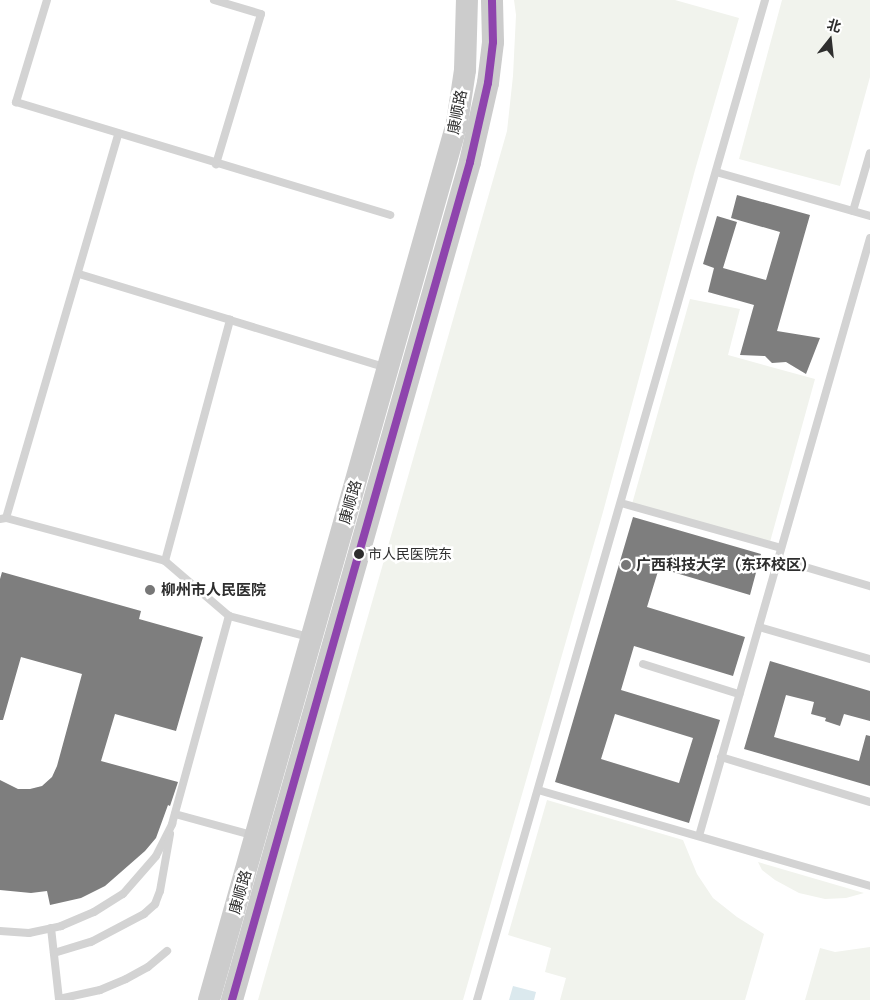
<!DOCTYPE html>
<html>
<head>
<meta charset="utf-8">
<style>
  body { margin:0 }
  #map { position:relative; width:870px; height:1000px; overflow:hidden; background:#fff; font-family:"Asap Condensed","Noto Sans SC",sans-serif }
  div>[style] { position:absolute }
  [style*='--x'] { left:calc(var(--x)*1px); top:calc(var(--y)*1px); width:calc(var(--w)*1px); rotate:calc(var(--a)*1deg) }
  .green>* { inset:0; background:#f1f3ed }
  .water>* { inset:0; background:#dbe9ee }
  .building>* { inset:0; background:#7e7e7e }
  .lane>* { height:8px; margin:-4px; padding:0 4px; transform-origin:4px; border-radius:4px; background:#d3d3d3 }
  .secondary>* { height:22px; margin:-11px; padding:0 11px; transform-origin:11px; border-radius:11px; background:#ccc }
  .bus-1>* { height:8px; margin:-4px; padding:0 4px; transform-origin:4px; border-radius:4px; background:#8e44ad }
  .dots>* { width:14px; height:14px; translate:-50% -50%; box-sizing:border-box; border:2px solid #fff; border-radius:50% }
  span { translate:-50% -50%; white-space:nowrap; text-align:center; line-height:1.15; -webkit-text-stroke:5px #fff; paint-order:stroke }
  .bus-label { font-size:14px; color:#2e2e2e }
  .left { translate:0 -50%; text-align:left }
  .street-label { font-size:15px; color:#2e2e2e }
  .poi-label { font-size:15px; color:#2e2e2e; font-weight:700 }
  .north { position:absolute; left:805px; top:15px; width:50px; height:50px; -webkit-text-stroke:4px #fff; paint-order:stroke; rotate:16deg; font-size:14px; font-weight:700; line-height:20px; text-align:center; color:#2e2e2e }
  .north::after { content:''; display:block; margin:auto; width:18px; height:22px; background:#2e2e2e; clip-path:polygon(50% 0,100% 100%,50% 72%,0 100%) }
</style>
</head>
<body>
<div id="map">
  <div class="green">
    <i style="clip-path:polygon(514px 0,675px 0,739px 18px,695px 170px,603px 512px,463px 1000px,258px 1000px,507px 131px,513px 76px,516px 15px)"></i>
    <i style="clip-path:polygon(782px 0,870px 0,870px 77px,840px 186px,739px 159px)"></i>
    <i style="clip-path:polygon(690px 299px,740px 309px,728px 355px,815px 379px,770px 542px,632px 504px)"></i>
    <i style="clip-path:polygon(547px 800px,683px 840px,697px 874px,713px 898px,737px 917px,764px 934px,745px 1000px,560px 1000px,566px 978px,545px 972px,551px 948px,508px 935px)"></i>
    <i style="clip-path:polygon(758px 862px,864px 893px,846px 898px,825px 899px,799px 893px,775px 880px,762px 870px)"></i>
    <i style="clip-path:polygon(870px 947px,870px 1000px,805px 1000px,820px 948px,835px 952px)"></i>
  </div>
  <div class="water">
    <i style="clip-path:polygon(513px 986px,536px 992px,534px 1000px,509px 1000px)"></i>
  </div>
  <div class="building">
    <i style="clip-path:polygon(737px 195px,810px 215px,777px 331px,820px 338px,806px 374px,786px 362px,772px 363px,765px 356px,740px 355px,754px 305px,708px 292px,714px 268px,703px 264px,717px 216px,737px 222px,723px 268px,766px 280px,780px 232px,731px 218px)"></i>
    <i style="clip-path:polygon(evenodd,633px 517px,761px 554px,750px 595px,659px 568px,647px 607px,745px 637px,733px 676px,634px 646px,621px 690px,720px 720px,689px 823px,555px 782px,633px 517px,615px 714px,693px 738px,679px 783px,601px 759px,615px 714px)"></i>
    <i style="clip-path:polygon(2px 572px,141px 611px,139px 619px,203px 637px,176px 731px,115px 714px,101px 761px,178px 782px,170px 806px,168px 805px,156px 838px,145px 851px,105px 886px,81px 898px,50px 905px,47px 891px,31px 893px,0 890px,0 780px,18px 789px,30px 789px,42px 786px,52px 777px,57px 766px,82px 674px,21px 657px,3px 720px,0 720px,0 579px)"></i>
    <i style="clip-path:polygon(770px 661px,870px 691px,870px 721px,844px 714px,840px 726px,825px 721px,826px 718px,811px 714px,814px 702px,786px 695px,774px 737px,859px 761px,866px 735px,870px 736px,870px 786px,744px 749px)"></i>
  </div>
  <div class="lane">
    <i style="--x:47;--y:0;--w:107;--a:106.9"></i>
    <i style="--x:16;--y:102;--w:391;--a:16.8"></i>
    <i style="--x:214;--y:0;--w:49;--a:16.6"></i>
    <i style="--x:261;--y:14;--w:157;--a:106.7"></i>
    <i style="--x:716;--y:172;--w:160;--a:15.9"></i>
    <i style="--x:853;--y:211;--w:60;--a:-73.7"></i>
    <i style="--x:79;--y:274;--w:158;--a:16.9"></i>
    <i style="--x:621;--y:503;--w:166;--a:15.7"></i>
    <i style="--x:6;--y:518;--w:400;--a:-73.7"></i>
    <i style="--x:0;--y:519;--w:6;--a:-9"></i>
    <i style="--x:6;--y:518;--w:165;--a:15.1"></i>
    <i style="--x:165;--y:561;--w:84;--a:40.7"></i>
    <i style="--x:229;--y:616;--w:83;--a:14.7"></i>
    <i style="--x:778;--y:559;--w:96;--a:16.4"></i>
    <i style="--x:165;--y:561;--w:250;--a:-74.9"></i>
    <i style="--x:230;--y:320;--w:164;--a:17"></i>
    <i style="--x:759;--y:627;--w:116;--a:16.1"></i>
    <i style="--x:643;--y:664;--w:101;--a:17.4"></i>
    <i style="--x:721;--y:757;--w:156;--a:16.8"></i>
    <i style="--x:538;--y:790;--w:346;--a:16.1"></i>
    <i style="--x:175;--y:814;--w:80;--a:15.3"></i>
    <i style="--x:699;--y:836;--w:622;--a:-74.04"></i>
    <i style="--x:51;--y:928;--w:71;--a:83.6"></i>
    <i style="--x:59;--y:999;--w:42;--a:-12.4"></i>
    <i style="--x:100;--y:990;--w:28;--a:-23"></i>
    <i style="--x:126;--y:979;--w:25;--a:-29"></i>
    <i style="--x:148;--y:967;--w:25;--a:-40"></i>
    <i style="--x:0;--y:931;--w:29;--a:4"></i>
    <i style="--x:29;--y:933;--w:33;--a:-12"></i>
    <i style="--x:61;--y:926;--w:36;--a:-23"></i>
    <i style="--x:94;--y:912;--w:34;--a:-32"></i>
    <i style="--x:123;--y:894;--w:50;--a:-49"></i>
    <i style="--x:156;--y:856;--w:36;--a:-63"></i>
    <i style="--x:172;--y:824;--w:216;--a:-74.7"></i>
    <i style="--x:54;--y:953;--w:39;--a:-17"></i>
    <i style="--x:91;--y:942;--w:60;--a:-27.8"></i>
    <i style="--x:144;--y:914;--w:15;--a:-42"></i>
    <i style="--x:155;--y:904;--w:14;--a:-69"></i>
    <i style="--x:160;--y:891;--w:58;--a:-80"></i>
    <i style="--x:477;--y:1000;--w:1041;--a:-73.93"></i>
  </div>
  <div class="secondary">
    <i style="--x:209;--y:1000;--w:911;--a:-74.21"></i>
    <i style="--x:457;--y:123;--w:54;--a:-81.4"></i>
    <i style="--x:465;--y:70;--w:70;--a:-88.4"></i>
    <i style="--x:232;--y:1000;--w:871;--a:-74.14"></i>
    <i style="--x:470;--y:162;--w:81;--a:-77.2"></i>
    <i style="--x:488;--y:83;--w:41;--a:-83"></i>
    <i style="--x:493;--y:42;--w:42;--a:-91.4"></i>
  </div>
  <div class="bus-1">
    <i style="--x:232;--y:1000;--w:871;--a:-74.14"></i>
    <i style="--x:470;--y:162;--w:81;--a:-77.2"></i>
    <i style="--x:488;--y:83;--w:41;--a:-83"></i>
    <i style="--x:493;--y:42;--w:42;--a:-91.4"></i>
  </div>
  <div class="dots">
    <i style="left:359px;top:554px;background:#2e2e2e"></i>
    <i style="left:626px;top:565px;background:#777"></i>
    <i style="left:150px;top:590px;background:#777"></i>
  </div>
  <div class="bus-label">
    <span class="left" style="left:368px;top:554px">市人民医院东</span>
  </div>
  <div class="street-label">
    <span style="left:457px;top:112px;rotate:-79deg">康顺路</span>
    <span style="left:350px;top:502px;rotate:-74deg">康顺路</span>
    <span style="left:240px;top:892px;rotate:-74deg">康顺路</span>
  </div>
  <div class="poi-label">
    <span class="left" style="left:636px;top:565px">广西科技大学（东环校区）</span>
    <span class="left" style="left:161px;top:590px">柳州市人民医院</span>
  </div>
  <div class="north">北</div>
</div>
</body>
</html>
